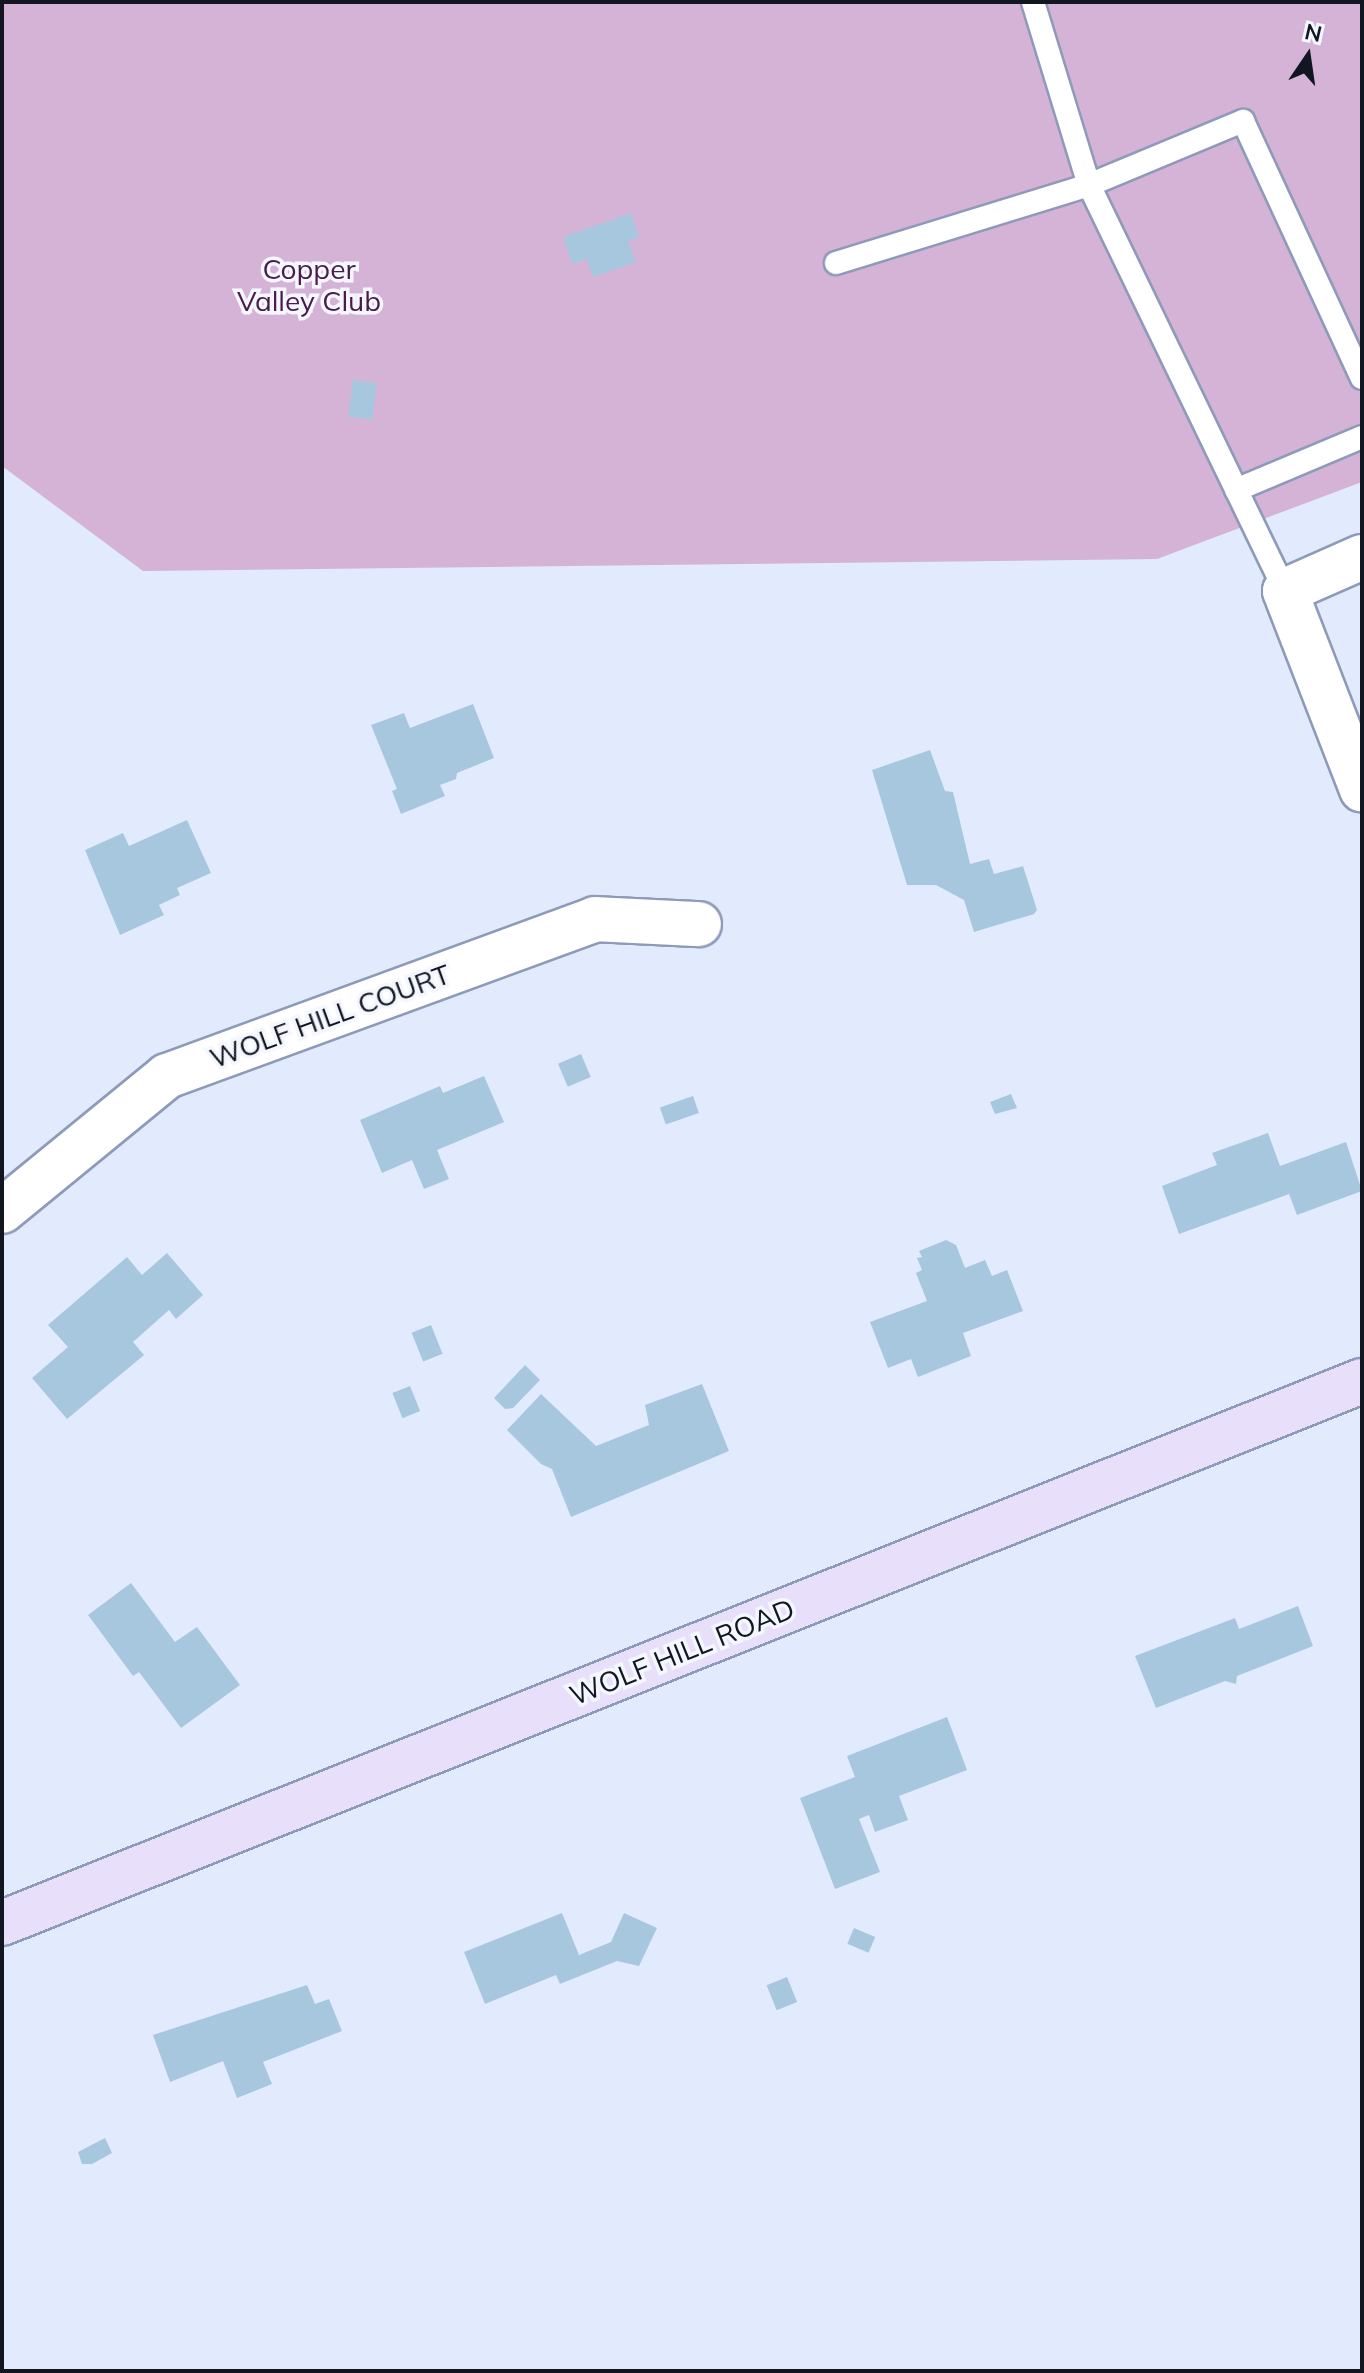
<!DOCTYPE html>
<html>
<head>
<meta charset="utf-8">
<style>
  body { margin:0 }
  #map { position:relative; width:1364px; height:2373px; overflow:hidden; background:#e2eafe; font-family:Mulish,sans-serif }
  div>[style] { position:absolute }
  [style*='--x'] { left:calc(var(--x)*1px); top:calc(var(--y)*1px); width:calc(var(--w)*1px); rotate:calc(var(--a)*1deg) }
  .green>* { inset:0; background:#d4b3d7 }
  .building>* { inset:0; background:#a7c7df; transform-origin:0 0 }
  .roads { filter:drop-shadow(2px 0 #8e9aba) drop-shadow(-2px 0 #8e9aba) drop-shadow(0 2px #8e9aba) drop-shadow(0 -2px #8e9aba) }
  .lane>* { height:22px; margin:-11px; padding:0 11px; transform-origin:11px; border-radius:11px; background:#fff }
  .street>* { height:44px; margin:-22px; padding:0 22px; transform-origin:22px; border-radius:22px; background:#fff }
  .secondary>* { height:44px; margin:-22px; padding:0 22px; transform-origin:22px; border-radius:22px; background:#e8e0fb }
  span { translate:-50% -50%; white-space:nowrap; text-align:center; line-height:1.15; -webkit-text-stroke:7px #f4f7fe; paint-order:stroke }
  .park-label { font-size:28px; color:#491b4e }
  .street-label { font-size:28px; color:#111621 }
  .frame { position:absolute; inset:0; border:4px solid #111621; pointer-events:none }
  .north { position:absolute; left:1268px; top:16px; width:80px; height:80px; -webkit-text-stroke:6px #f4f7fe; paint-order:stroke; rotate:13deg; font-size:22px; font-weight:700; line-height:32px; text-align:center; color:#111621 }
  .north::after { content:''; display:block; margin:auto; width:28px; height:36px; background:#111621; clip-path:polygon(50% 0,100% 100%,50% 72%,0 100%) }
</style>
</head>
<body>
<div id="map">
  <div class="green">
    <i style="clip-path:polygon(2px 2px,1362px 2px,1362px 482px,1157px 559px,143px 571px,2px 466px)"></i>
  </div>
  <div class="building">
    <i style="clip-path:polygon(631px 213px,639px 237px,628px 241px,636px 262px,593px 277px,587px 259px,572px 264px,563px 237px)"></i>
    <i style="left:353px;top:380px;width:24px;height:37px;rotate:7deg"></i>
    <i style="clip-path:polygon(473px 704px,494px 758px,457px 773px,456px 779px,440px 785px,445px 796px,401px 814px,392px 791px,397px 789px,371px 725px,404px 713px,410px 728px)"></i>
    <i style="clip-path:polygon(930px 750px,945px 791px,953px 792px,970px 864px,989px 859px,994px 874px,1023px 866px,1037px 910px,1034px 914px,974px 932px,964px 900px,936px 885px,907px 885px,872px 770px)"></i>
    <i style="clip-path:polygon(187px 820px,211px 873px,177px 888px,180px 895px,159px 905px,164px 915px,120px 935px,85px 850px,123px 833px,129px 846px)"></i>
    <i style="left:581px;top:1054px;width:25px;height:25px;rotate:67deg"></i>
    <i style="clip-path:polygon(484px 1076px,504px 1122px,437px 1150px,449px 1179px,424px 1189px,412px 1160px,382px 1173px,360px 1120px,440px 1086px,443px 1093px)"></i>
    <i style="clip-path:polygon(1011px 1094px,1017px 1108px,995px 1114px,990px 1102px)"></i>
    <i style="left:693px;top:1096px;width:18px;height:35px;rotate:71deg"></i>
    <i style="clip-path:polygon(1268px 1133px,1280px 1166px,1346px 1142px,1362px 1191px,1297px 1215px,1289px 1194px,1179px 1234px,1162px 1186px,1217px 1165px,1212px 1153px)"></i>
    <i style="clip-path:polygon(946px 1240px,956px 1245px,965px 1268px,985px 1260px,992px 1276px,1007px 1270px,1023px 1311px,963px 1333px,971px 1356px,918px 1377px,911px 1359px,888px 1368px,870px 1322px,927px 1301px,916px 1273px,922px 1270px,917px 1258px,922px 1257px,919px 1251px)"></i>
    <i style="clip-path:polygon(167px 1253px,203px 1295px,176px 1319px,169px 1310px,133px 1342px,144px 1355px,67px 1419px,32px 1378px,68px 1347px,48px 1325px,127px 1257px,142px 1275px)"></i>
    <i style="left:431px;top:1325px;width:31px;height:21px;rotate:68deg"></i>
    <i style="clip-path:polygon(525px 1365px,540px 1380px,513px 1408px,505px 1409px,494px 1398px)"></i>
    <i style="clip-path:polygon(702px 1384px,729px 1451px,571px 1517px,552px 1469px,541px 1464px,507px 1430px,541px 1394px,596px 1446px,649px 1425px,645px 1405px)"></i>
    <i style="left:410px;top:1386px;width:27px;height:19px;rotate:68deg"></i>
    <i style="clip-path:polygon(131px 1583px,175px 1642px,197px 1627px,240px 1685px,181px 1728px,139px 1672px,133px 1676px,88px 1615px)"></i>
    <i style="clip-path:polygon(1298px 1606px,1313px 1646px,1237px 1676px,1236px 1684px,1225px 1681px,1156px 1708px,1135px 1656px,1235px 1618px,1239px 1629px)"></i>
    <i style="clip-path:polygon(947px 1717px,967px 1770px,899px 1796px,908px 1820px,875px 1832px,869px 1815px,859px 1819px,880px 1872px,835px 1889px,800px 1798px,855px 1777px,847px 1756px)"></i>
    <i style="clip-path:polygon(562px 1913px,579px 1955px,611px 1942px,624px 1913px,657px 1928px,639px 1966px,617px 1961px,560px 1984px,556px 1975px,485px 2004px,464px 1952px)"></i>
    <i style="left:854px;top:1928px;width:23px;height:17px;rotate:23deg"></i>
    <i style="left:787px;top:1977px;width:27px;height:22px;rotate:68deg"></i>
    <i style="clip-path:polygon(307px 1985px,315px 2004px,329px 1999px,342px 2031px,263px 2062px,272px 2084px,237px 2098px,223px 2061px,170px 2082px,153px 2035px)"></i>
    <i style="clip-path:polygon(105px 2138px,112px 2153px,92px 2164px,82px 2164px,78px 2152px)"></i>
  </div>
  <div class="roads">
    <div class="lane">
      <i style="--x:1033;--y:2;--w:191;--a:73"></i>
      <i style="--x:1089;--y:185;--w:451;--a:64.2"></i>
      <i style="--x:836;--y:263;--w:265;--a:-17.1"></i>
      <i style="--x:1089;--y:185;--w:167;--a:-22.6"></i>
      <i style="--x:1243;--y:121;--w:283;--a:65.2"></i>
      <i style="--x:1236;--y:490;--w:137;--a:-22.8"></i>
    </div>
    <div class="street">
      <i style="--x:1362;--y:557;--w:84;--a:156.2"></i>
      <i style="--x:1285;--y:591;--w:213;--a:68.8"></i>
      <i style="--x:2;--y:1211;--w:213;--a:-39.3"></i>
      <i style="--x:167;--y:1076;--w:456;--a:-20.1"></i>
      <i style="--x:595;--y:919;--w:104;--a:2.8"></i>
    </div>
    <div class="secondary">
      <i style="--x:2;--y:1923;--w:1464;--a:-21.73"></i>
    </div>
  </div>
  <div class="park-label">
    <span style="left:309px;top:285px">Copper<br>Valley Club</span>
  </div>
  <div class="street-label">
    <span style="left:330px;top:1016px;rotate:-20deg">WOLF HILL COURT</span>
    <span style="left:682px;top:1652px;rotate:-22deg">WOLF HILL ROAD</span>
  </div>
  <div class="frame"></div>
  <div class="north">N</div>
</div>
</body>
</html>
